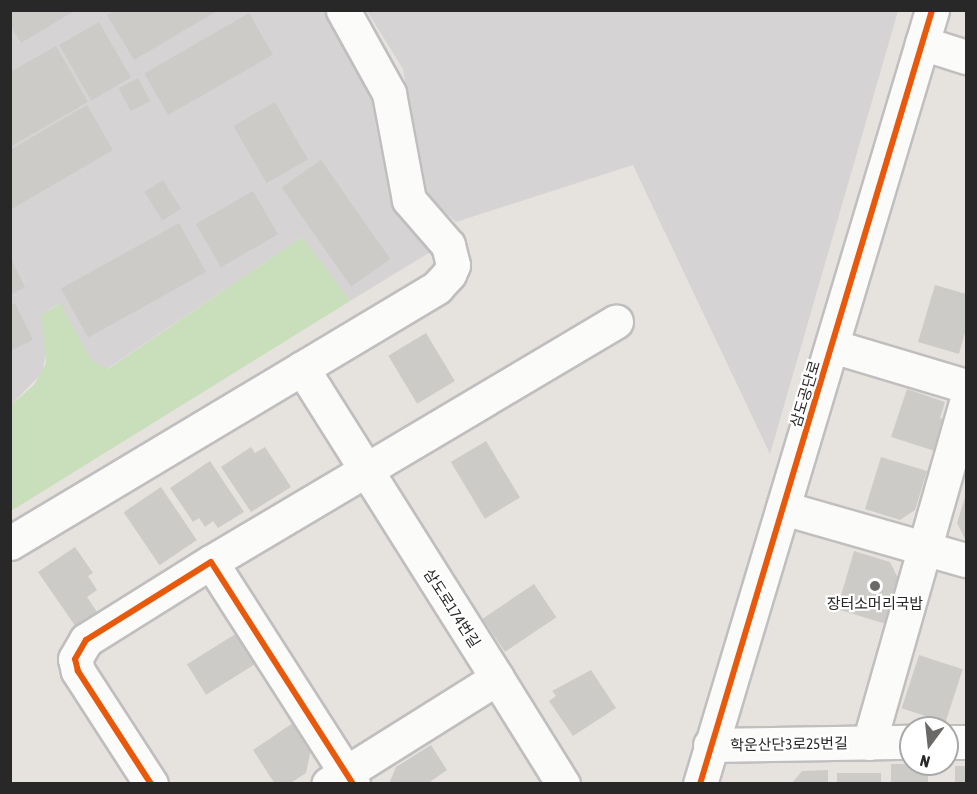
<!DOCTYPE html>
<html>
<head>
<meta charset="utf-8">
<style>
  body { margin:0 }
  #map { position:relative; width:977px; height:794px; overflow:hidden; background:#e6e2de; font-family:"Asap Condensed","Noto Sans KR",sans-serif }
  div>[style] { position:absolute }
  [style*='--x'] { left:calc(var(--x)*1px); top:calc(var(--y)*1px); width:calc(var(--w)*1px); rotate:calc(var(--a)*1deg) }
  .industrial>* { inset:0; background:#d6d3d5 }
  .green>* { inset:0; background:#c9debb }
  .building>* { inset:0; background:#cdcbc8; transform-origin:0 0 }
  .roads { filter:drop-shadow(2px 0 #c0bebf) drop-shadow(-2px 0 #c0bebf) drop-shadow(0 2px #c0bebf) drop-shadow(0 -2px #c0bebf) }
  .minor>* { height:33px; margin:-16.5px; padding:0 16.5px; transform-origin:16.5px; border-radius:16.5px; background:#fbfbfa }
  .cycleway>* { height:6px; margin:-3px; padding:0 3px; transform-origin:3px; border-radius:3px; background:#e8590c }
  .dots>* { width:16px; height:16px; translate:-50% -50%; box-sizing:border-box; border:3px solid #fff; border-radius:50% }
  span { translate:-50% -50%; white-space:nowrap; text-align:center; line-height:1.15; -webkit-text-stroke:4.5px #fff; paint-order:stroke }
  .street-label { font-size:15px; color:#282828 }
  .poi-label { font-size:15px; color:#282828 }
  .frame { position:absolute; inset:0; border:12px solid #282828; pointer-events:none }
  .north { position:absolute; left:899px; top:716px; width:60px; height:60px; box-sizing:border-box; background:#fff; border:2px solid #a9a9a9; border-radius:50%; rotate:195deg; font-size:16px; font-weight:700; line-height:24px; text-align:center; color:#282828 }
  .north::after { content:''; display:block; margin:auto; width:21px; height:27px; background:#6a6968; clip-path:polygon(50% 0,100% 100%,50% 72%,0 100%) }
</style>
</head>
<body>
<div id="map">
  <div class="industrial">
    <i style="clip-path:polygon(11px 11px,331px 11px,365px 65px,437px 248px,350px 301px,302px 237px,107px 369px,91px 360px,59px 303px,41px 315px,47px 347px,42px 373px,11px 405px)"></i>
    <i style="clip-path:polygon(367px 11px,898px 11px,770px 454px,633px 165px,456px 222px,424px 193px,403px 69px)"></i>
  </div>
  <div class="green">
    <i style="clip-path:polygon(302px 237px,350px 301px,11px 511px,11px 405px,34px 385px,46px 363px,41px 315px,60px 303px,91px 360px,108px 369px)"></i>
  </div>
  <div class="building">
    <i style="clip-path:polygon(10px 10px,76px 10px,21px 43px,10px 25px)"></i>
    <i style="clip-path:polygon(115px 10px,219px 10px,134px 60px,107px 15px)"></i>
    <i style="left:249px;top:13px;width:48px;height:121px;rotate:60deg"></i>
    <i style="left:99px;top:22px;width:64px;height:46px;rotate:60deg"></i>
    <i style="clip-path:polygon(56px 46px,88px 102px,10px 147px,10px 72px)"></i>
    <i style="left:138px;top:78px;width:26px;height:22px;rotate:62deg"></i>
    <i style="left:275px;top:102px;width:66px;height:48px;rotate:60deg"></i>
    <i style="clip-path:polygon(87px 105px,113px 150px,12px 209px,10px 150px)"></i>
    <i style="left:321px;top:160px;width:121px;height:48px;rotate:55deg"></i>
    <i style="left:163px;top:180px;width:34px;height:22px;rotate:58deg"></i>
    <i style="left:253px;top:191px;width:50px;height:66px;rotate:60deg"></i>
    <i style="left:179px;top:223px;width:56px;height:135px;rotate:61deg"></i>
    <i style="clip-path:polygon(10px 257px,25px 287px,10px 295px)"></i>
    <i style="clip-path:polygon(935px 285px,966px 294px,966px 329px,959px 354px,918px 342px)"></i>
    <i style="clip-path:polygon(15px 303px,33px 340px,10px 351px,10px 306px)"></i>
    <i style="left:426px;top:333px;width:56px;height:44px;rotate:59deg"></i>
    <i style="clip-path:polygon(907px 389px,945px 402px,940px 418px,948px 421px,938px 452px,891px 437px)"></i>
    <i style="left:486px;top:441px;width:66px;height:41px;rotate:59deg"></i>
    <i style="clip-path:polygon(251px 447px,255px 453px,265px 447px,291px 487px,251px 512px,221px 467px)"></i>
    <i style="clip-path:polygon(881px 457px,927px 471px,915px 510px,900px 520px,865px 509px)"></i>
    <i style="clip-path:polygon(210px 461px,244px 512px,218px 528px,213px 521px,205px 527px,199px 518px,193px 522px,170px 488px)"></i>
    <i style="left:161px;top:487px;width:64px;height:45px;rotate:56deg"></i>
    <i style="clip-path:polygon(966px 494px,966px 541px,957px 523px)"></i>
    <i style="clip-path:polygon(75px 547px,93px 573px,88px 576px,97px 590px,87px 597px,97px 612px,76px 627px,38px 572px)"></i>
    <i style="clip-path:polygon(854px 551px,890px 562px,899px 580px,886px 624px,837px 609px)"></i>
    <i style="left:534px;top:584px;width:40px;height:62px;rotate:56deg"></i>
    <i style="left:237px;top:633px;width:36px;height:59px;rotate:58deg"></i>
    <i style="left:919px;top:655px;width:46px;height:56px;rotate:18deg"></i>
    <i style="clip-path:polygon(591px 670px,616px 708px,573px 736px,549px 701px,556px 696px,552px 691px)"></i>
    <i style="clip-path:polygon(293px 723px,311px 749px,306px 773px,289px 784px,275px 784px,253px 750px)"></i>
    <i style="clip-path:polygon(431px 745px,447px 770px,427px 784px,389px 784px,396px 767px)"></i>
    <i style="left:891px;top:764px;width:37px;height:20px"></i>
    <i style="left:955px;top:766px;width:11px;height:18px"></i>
    <i style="clip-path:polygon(828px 770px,828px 784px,791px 784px,802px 771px)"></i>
    <i style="left:881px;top:773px;width:11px;height:44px;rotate:90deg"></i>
  </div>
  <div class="roads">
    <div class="minor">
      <i style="--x:922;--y:43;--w:46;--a:17.7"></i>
      <i style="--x:832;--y:346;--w:140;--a:16.6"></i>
      <i style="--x:302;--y:368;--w:366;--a:57.8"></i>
      <i style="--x:497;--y:678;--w:199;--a:147.9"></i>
      <i style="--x:783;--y:508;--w:190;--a:15.9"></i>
      <i style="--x:10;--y:543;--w:498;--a:-30.9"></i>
      <i style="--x:437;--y:287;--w:18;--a:-47"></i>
      <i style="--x:449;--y:274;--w:10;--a:-66"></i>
      <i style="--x:453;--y:265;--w:21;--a:-104"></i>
      <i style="--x:448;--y:245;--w:60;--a:-130.9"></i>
      <i style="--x:409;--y:200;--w:109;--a:-100.6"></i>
      <i style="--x:389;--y:93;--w:95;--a:-119"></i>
      <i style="--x:211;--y:562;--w:471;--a:-30.7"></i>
      <i style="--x:497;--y:678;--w:125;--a:58.1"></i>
      <i style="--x:947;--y:742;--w:19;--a:0"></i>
      <i style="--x:869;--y:743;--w:354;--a:-74.1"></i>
      <i style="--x:710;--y:745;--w:201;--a:-0.9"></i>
      <i style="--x:151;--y:784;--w:135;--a:-122.9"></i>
      <i style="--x:78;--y:671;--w:12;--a:-104"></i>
      <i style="--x:75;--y:659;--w:22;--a:-60"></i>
      <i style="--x:86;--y:640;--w:147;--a:-32"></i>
      <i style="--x:211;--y:562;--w:264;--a:57.4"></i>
      <i style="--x:700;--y:784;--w:808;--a:-73.31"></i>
    </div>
  </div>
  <div class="cycleway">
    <i style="--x:151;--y:784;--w:135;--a:-122.9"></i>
    <i style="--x:78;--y:671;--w:12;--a:-104"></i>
    <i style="--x:75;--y:659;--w:22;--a:-60"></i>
    <i style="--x:86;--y:640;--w:147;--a:-32"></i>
    <i style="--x:211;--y:562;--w:264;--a:57.4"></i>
    <i style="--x:700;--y:784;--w:808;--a:-73.31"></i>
  </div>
  <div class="dots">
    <i style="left:875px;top:586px;background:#6a6968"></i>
  </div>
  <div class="street-label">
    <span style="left:805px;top:394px;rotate:-73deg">삼도공단로</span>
    <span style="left:452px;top:608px;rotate:57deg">삼도로174번길</span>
    <span style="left:789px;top:744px;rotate:-1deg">학운산단3로25번길</span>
  </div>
  <div class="poi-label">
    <span style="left:875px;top:604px">장터소머리국밥</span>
  </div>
  <div class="frame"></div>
  <div class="north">N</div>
</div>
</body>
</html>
